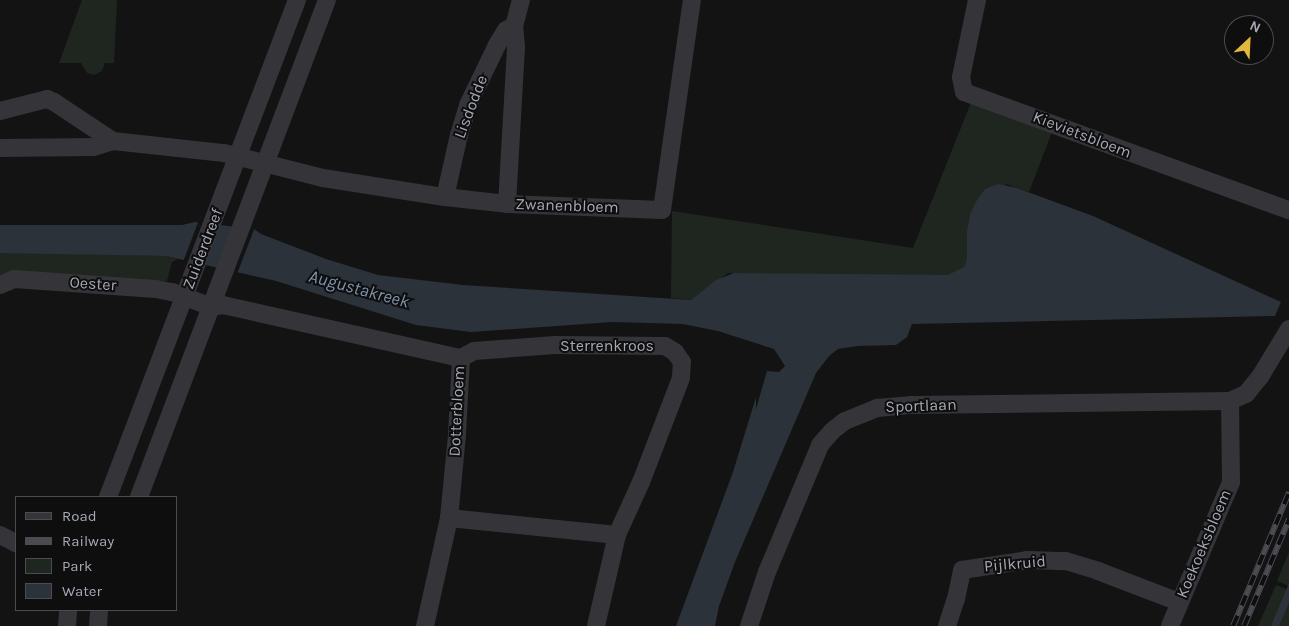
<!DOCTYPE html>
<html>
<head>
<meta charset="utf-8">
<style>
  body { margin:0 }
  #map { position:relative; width:1289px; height:626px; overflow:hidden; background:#131314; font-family:Karla,sans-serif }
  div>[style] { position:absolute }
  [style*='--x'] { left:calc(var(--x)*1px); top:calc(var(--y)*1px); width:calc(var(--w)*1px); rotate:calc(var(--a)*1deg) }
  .green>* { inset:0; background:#1f2620 }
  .water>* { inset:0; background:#2c3239 }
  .pier>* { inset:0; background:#131314 }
  .street>* { height:18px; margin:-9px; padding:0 9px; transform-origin:9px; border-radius:9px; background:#343439 }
  .rail>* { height:5.5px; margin-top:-2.75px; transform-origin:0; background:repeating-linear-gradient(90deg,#0e0e0f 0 11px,#4b4c52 0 22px); box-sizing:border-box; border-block:1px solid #4b4c52 }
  span { translate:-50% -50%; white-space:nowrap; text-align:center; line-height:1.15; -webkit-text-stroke:4px #0e0e0f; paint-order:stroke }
  .street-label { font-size:16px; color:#a5a9b3 }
  .water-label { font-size:18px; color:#7f93ac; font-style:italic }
  .legend { position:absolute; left:15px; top:496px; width:162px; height:115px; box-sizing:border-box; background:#0e0e0f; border:1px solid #4a4c51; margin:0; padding:6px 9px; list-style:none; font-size:15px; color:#a5a9b3 }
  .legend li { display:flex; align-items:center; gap:10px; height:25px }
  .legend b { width:25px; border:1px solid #4a4c51 }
  .north { position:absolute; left:1224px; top:15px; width:50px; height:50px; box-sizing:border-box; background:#0e0e0f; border:1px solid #4a4c51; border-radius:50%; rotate:25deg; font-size:14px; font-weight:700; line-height:20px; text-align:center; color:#a5a9b3 }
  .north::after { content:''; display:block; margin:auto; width:18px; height:22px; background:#e2b73d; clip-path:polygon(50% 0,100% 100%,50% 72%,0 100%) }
</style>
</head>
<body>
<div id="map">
  <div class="green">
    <i style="clip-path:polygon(82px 0,117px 0,114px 63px,105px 63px,102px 71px,94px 75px,87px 73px,81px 63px,59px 63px)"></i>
    <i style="clip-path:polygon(972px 100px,1052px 132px,1029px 192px,1006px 184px,970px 214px,967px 230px,967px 258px,964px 267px,958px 272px,948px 275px,922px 276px,734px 273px,728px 273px,691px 300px,671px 298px,672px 211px,913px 248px)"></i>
    <i style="clip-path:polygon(5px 252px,165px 256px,178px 259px,172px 262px,167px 281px,5px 275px,0 277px,0 253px)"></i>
    <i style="clip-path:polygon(1289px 552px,1289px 586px,1277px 581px)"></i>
    <i style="clip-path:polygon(1276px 585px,1289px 590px,1289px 626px,1258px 626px)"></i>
  </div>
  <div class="water">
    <i style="clip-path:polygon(998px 184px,1017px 188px,1093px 216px,1281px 302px,1275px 316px,912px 324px,907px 337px,896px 345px,858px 346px,838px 349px,829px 356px,816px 373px,735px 562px,719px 606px,715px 626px,676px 626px,733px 472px,756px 397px,756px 409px,767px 371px,779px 372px,785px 366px,774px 349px,718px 331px,683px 324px,612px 322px,471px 332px,416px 325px,276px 281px,166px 256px,0 253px,0 225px,182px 225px,195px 222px,254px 229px,261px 234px,326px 259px,378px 275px,463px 285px,691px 300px,716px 280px,734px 273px,948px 275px,964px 267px,967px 258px,967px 230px,970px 214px,977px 200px,985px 189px)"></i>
    <i style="clip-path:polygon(1289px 583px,1289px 603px,1279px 626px,1271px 626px)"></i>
  </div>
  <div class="pier">
    <i style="clip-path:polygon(199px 220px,218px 222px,202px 266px,183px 262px)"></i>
    <i style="clip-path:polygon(236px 224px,255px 227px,237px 274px,219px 270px)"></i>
  </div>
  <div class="street">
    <i style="--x:977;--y:0;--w:79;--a:101.7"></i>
    <i style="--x:961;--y:77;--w:15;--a:79"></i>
    <i style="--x:964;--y:92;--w:346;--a:20"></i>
    <i style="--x:0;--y:111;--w:49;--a:-14.3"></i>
    <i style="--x:47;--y:99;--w:8;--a:23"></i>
    <i style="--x:54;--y:102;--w:71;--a:33.5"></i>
    <i style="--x:0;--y:148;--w:94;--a:-0.6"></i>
    <i style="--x:94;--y:147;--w:20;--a:-18"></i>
    <i style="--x:113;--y:141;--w:112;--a:6.2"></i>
    <i style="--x:224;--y:153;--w:102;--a:14.2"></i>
    <i style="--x:323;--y:178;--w:123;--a:8.9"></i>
    <i style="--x:445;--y:197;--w:62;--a:6.4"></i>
    <i style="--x:507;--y:204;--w:155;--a:2.2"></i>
    <i style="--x:662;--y:210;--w:212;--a:-81.9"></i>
    <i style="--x:445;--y:197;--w:64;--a:-77.3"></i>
    <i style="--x:459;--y:135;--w:31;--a:-73"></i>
    <i style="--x:468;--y:105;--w:67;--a:-64.2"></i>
    <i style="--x:497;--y:45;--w:17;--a:-59"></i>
    <i style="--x:506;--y:30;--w:9;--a:-27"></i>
    <i style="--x:507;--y:204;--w:157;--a:-86.7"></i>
    <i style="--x:516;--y:47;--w:21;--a:-95"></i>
    <i style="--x:514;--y:26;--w:27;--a:-75"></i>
    <i style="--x:0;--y:285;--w:15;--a:-23"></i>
    <i style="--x:14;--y:279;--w:142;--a:4"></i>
    <i style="--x:156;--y:289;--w:16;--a:11"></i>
    <i style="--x:172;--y:292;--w:43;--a:20.6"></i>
    <i style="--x:212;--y:307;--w:11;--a:-10"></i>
    <i style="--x:223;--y:305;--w:244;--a:12.6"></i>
    <i style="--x:461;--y:358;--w:77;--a:93"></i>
    <i style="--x:457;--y:435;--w:83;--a:95.5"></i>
    <i style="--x:449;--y:518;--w:111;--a:102.5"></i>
    <i style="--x:461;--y:358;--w:15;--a:-28"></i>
    <i style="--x:474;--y:351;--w:81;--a:-4.2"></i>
    <i style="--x:555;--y:345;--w:110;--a:0.5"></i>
    <i style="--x:665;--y:346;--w:12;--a:31"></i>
    <i style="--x:675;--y:352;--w:12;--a:55"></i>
    <i style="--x:682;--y:362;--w:16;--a:94"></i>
    <i style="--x:681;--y:378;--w:111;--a:111"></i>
    <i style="--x:641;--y:482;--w:58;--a:114.4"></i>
    <i style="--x:617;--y:535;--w:93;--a:103"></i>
    <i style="--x:108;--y:497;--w:532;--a:-69.18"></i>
    <i style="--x:139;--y:497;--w:531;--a:-69.28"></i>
    <i style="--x:449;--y:518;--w:169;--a:5.8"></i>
    <i style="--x:0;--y:535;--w:18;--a:27"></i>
    <i style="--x:67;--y:626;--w:16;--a:-86"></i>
    <i style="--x:98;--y:626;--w:16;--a:-86"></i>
    <i style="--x:749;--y:626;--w:57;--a:-71.6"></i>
    <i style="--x:767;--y:572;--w:138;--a:-67.3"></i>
    <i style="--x:820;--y:445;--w:18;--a:-49"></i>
    <i style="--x:832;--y:431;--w:16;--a:-38"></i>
    <i style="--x:845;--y:421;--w:35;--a:-22"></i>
    <i style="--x:877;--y:408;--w:33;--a:-5"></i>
    <i style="--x:910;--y:405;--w:320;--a:-0.7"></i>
    <i style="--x:1230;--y:401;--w:17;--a:-24"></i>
    <i style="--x:1246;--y:394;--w:22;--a:-51"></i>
    <i style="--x:1260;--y:377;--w:56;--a:-58.9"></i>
    <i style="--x:947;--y:626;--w:28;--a:-72"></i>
    <i style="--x:956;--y:599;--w:30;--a:-78"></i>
    <i style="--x:962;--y:570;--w:67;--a:-8.6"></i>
    <i style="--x:1028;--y:560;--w:38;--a:2"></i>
    <i style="--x:1066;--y:561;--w:34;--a:17"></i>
    <i style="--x:1098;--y:571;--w:87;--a:20.9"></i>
    <i style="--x:1170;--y:626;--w:156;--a:-67"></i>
    <i style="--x:1231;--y:482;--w:81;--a:-90.7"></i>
  </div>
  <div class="rail">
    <i style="--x:1233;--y:626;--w:145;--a:-67.3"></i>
    <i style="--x:1244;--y:626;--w:116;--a:-67.2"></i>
  </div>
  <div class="street-label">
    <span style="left:471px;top:107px;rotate:-69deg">Lisdodde</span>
    <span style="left:1082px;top:135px;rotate:21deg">Kievietsbloem</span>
    <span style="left:567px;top:206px;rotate:2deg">Zwanenbloem</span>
    <span style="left:203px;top:249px;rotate:-69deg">Zuiderdreef</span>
    <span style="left:93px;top:284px;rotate:4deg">Oester</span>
    <span style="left:607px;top:346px">Sterrenkroos</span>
    <span style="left:921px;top:406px;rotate:-2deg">Sportlaan</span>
    <span style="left:457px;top:411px;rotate:-87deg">Dotterbloem</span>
    <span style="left:1204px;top:544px;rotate:-67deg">Koekoeksbloem</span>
    <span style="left:1015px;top:564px;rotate:-5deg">Pijlkruid</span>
  </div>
  <div class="water-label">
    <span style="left:359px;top:289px;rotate:15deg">Augustakreek</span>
  </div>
  <ul class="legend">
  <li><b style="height:6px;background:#343439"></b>Road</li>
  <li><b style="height:6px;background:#4b4c52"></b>Railway</li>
  <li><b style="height:14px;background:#1f2620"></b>Park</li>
  <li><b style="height:14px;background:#2c3239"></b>Water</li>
  </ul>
  <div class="north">N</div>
</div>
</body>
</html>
